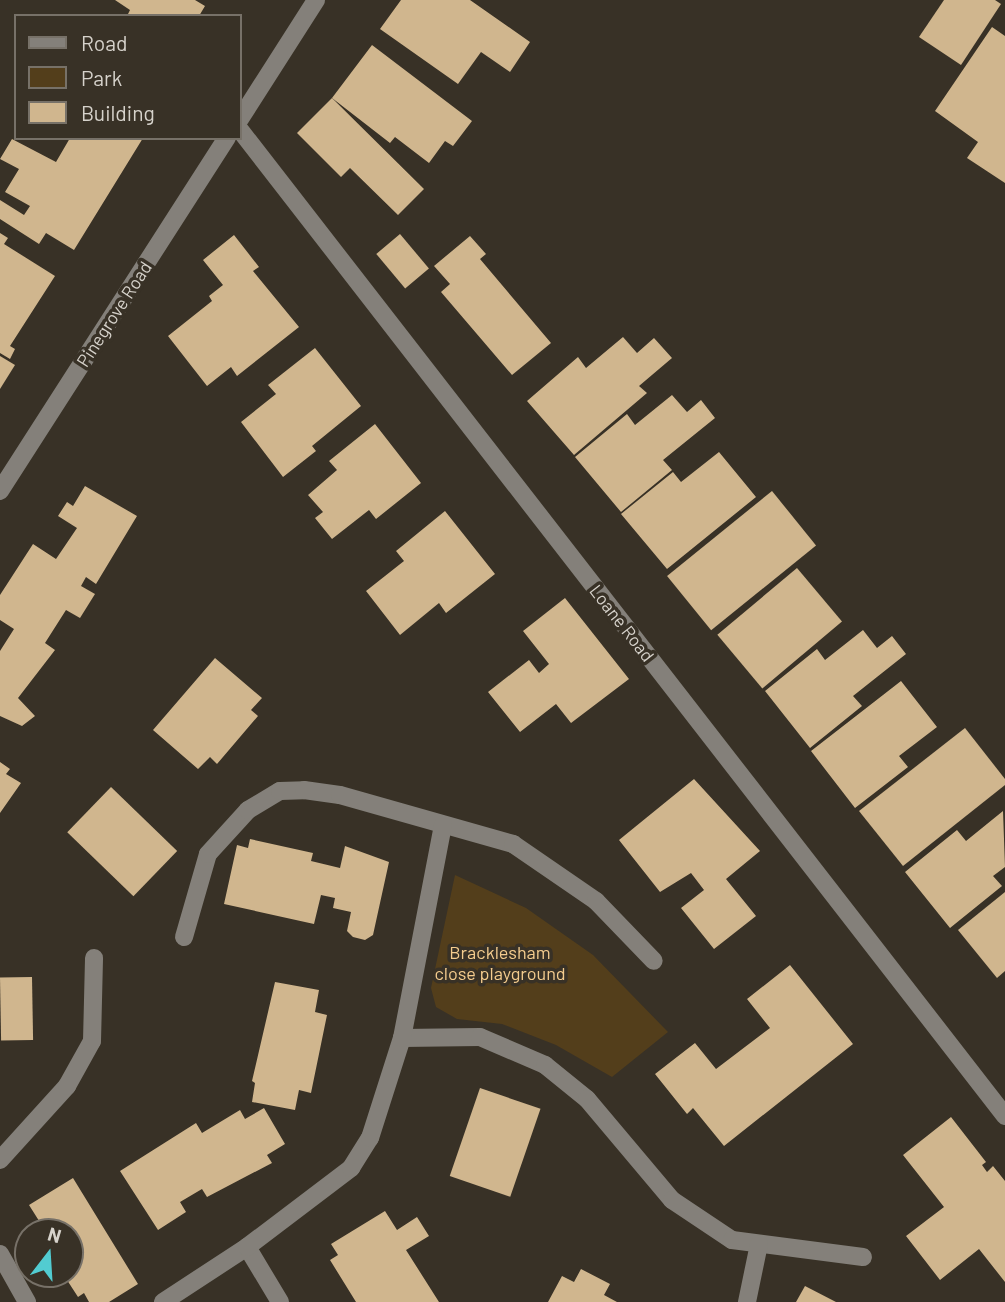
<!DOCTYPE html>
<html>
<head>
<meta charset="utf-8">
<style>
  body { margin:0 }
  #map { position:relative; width:1005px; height:1302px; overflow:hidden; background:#383126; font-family:Barlow,sans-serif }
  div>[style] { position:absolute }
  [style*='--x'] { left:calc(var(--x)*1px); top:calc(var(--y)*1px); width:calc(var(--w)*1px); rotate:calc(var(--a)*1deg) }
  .green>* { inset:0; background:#533e1b }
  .building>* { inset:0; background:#d0b68e; transform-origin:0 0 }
  .minor>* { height:18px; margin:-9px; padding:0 9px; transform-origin:9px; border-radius:9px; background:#84807a }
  span { translate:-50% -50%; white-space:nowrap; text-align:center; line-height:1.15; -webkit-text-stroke:7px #383126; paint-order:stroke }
  .street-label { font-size:18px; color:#d6d2cb }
  .park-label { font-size:18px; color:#f4cc8e }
  .legend { position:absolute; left:14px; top:14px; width:228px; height:126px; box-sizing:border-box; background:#383126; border:2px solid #777168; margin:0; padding:9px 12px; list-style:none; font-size:21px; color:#d6d2cb }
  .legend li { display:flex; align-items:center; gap:14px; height:35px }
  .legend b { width:35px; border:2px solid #777168 }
  .north { position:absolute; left:14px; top:1218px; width:70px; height:70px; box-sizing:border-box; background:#383126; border:2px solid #777168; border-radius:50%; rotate:17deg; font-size:19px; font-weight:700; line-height:28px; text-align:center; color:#d6d2cb }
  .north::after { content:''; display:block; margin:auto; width:24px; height:32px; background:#52ccd1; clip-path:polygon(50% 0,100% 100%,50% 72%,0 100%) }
</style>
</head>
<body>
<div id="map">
  <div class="green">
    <i style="clip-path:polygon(455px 875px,526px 908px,593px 955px,668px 1032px,612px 1077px,556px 1045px,502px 1024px,457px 1019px,436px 1007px,431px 988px)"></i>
  </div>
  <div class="building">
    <i style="clip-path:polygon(115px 0,195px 0,205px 6px,199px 16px,127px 16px,130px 10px)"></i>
    <i style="clip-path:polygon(401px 0,470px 0,530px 42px,510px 72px,481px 52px,458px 84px,380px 29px)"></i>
    <i style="clip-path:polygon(944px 0,995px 0,1001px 4px,961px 65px,919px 37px)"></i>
    <i style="clip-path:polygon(992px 27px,1005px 36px,1005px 183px,967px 158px,978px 142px,935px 111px)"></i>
    <i style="clip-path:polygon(372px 45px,472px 121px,453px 146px,445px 141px,429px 163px,395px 137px,390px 143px,332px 98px)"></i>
    <i style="clip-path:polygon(332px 98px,424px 189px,398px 215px,350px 168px,341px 177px,297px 133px)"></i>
    <i style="clip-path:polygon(70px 138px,143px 138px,74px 250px,46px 233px,39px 244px,0 219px,0 200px,24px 215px,30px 206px,5px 192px,19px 169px,0 159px,12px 139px,56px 162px)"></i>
    <i style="clip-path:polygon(0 233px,8px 238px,4px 244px,55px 276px,10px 346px,15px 349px,10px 359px,0 353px)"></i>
    <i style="left:400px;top:234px;width:45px;height:31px;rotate:50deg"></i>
    <i style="clip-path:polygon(234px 235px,259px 267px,253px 271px,299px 327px,237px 376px,231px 367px,207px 386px,168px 336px,212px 301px,209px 296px,223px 285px,203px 260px)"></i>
    <i style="clip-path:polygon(470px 236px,486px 254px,480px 259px,551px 343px,512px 375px,441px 292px,450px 284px,434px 266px)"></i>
    <i style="clip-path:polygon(623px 337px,637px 353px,654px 338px,672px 358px,639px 386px,647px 393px,574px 455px,527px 401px,578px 357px,586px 368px)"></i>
    <i style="clip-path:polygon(315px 348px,361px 406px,312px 446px,316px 451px,283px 477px,241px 422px,276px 394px,268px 385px)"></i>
    <i style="clip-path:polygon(0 356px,15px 365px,0 389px)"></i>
    <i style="clip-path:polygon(672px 395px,687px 412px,701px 400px,715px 418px,663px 460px,672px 470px,621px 512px,575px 457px,627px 414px,635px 425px)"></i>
    <i style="clip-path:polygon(375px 424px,421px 483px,376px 519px,369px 510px,332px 539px,315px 518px,323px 512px,308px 495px,337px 470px,329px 461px)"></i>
    <i style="clip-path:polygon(719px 452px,756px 497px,667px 569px,621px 514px,673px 472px,681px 482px)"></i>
    <i style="clip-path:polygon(85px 486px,137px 516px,96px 584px,86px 577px,81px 586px,95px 594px,80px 618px,66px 610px,45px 643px,55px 650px,18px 698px,35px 716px,22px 726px,0 716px,0 651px,14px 629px,0 620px,0 595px,33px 544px,56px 559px,77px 528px,58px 516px,67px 502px,73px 506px)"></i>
    <i style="left:772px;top:491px;width:70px;height:135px;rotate:51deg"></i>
    <i style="clip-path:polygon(445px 511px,495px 574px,446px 613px,439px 603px,400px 635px,366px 591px,404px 561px,396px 551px)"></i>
    <i style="left:797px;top:568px;width:70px;height:104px;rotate:50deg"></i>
    <i style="clip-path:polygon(565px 598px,629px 679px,571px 723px,556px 704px,520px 732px,488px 692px,529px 660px,539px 673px,549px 664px,523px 631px)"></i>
    <i style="clip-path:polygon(863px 630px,877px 648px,892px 636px,906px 654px,853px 696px,862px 706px,810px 748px,765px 691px,817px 649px,825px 660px)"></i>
    <i style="clip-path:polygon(215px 658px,262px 698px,251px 710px,258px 716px,217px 764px,210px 757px,198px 769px,153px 730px)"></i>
    <i style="clip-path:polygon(901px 681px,937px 727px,899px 756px,908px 767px,855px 808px,811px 751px)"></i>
    <i style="clip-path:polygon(965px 728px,1005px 779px,1005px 785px,903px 866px,859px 811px)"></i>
    <i style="clip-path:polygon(0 762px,10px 769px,6px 774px,21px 783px,0 813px)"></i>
    <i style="clip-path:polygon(694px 779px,760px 851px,726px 879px,756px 916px,714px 949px,681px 908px,704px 890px,691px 873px,660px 892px,619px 840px)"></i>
    <i style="left:111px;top:787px;width:92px;height:63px;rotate:44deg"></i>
    <i style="clip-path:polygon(1003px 811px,1005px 867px,993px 876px,1002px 886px,950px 928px,905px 872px,957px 830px,966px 841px)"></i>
    <i style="clip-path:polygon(250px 839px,313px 853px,311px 861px,340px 868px,345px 846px,389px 862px,373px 935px,365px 940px,353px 937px,347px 931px,351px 912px,333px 908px,335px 898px,321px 895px,314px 924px,224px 904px,237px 845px,248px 848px)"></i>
    <i style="clip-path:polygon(1005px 892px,1005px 971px,997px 978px,958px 930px)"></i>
    <i style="clip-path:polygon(790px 965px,853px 1044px,724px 1146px,693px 1108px,687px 1114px,655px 1074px,695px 1043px,716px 1069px,770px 1028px,747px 999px)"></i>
    <i style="left:32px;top:977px;width:63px;height:32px;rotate:89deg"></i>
    <i style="clip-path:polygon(275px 982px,319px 990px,315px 1012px,327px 1015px,311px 1093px,299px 1090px,295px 1110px,252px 1102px,255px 1083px,252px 1081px)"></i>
    <i style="left:480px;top:1088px;width:64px;height:93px;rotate:19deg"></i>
    <i style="clip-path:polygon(264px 1108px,285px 1144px,267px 1155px,272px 1163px,207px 1197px,202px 1189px,180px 1202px,186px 1212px,158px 1230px,120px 1171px,196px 1123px,202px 1133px,240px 1110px,245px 1119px)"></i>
    <i style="clip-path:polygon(951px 1117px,986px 1162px,982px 1165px,987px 1172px,993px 1166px,1005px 1181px,1005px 1282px,979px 1249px,940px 1280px,906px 1236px,944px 1207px,903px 1155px)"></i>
    <i style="clip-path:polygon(73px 1178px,138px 1284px,109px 1302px,89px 1302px,84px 1293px,78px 1297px,67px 1280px,73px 1277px,70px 1232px,38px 1232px,35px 1227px,41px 1224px,29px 1205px)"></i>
    <i style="clip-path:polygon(385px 1211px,397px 1230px,417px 1217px,429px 1236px,406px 1250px,439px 1302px,356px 1302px,330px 1260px,338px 1255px,331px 1244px)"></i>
    <i style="clip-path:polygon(581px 1269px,610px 1284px,604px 1295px,617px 1302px,548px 1302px,562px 1276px,574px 1282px)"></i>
    <i style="clip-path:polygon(805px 1286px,836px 1302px,796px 1302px)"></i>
  </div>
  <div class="minor">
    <i style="--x:240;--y:119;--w:141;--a:-57.4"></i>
    <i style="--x:240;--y:130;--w:1248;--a:52.19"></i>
    <i style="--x:0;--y:491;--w:420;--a:-57.3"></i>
    <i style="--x:184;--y:937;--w:86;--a:-73.9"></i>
    <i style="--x:208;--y:854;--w:59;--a:-47.7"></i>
    <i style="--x:248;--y:810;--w:37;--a:-31"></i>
    <i style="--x:280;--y:791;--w:24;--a:-2"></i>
    <i style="--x:304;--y:790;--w:36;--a:8"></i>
    <i style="--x:340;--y:795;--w:180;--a:15.8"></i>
    <i style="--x:513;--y:844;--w:101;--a:34.5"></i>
    <i style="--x:596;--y:901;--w:83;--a:46"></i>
    <i style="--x:402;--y:1038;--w:78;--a:-0.7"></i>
    <i style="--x:480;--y:1037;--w:71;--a:23.3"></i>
    <i style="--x:545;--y:1065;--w:54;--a:39"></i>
    <i style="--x:587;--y:1099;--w:132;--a:49.9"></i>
    <i style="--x:672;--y:1200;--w:72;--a:33.7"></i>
    <i style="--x:732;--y:1240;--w:132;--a:7.4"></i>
    <i style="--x:0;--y:1160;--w:100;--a:-47.8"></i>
    <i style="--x:67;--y:1086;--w:51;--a:-60.9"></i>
    <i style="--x:92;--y:1041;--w:83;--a:-88.6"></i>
    <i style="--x:247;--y:1247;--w:64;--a:59"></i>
    <i style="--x:0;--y:1254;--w:55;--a:60.6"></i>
    <i style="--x:163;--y:1302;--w:100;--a:-33.2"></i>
    <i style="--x:247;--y:1247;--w:131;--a:-37.2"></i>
    <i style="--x:351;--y:1168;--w:36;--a:-58"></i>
    <i style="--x:370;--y:1138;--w:105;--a:-72.3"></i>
    <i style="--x:402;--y:1038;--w:217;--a:-79.1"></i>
    <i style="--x:747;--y:1302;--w:59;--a:-78.3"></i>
  </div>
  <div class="street-label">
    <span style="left:114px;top:314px;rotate:-57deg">Pinegrove Road</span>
    <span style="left:622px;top:623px;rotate:52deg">Loane Road</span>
  </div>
  <div class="park-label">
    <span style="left:500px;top:963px">Bracklesham<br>close playground</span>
  </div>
  <ul class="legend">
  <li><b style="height:9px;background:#84807a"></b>Road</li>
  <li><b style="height:19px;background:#533e1b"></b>Park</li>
  <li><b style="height:19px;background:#d0b68e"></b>Building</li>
  </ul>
  <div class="north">N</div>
</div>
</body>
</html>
